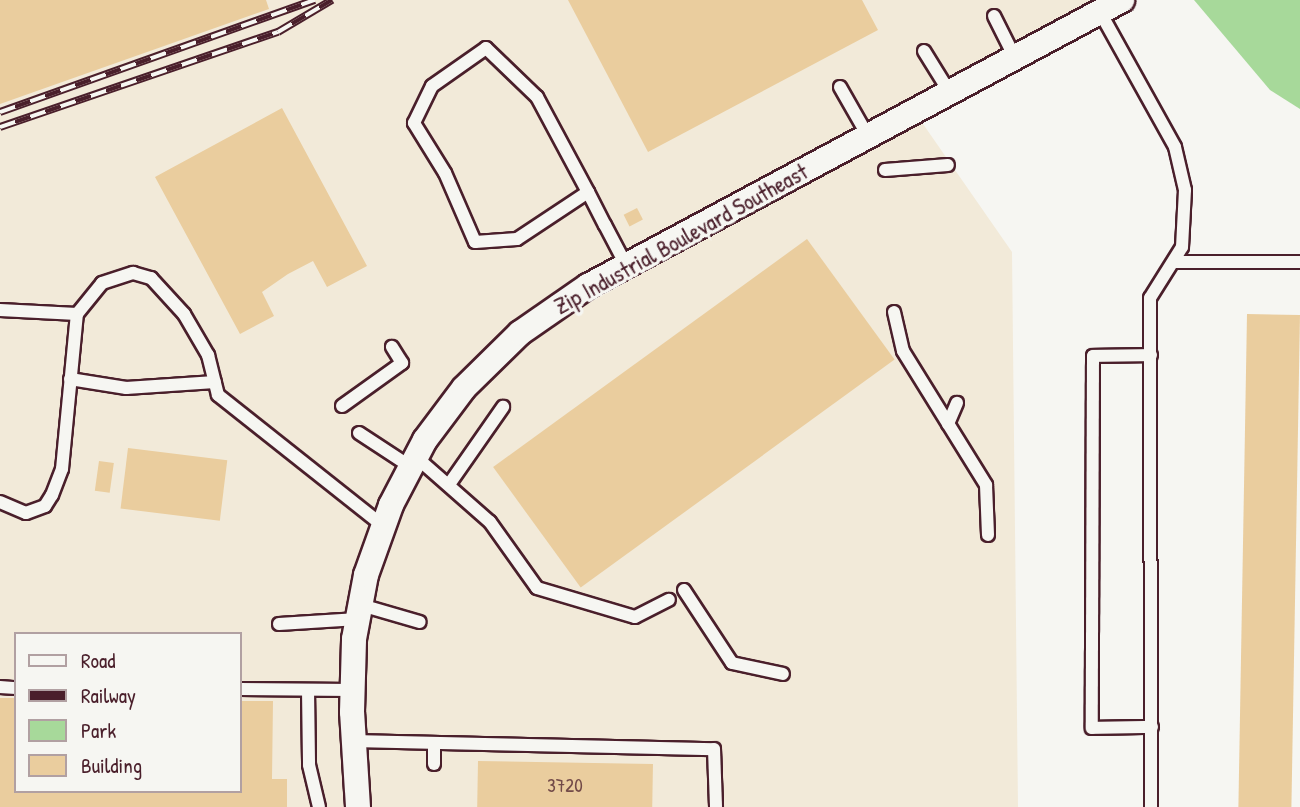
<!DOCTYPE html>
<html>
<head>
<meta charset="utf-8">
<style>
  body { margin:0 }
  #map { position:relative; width:1300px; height:807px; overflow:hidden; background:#f6f6f2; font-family:"Patrick Hand",sans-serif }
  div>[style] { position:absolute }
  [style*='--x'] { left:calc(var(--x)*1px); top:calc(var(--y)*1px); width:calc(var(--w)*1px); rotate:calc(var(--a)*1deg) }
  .built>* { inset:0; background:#f2ead9 }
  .green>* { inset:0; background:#a7d99a }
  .building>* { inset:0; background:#eacd9e; transform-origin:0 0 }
  .roads { filter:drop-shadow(2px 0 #4a1f2b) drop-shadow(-2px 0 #4a1f2b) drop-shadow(0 2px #4a1f2b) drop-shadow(0 -2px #4a1f2b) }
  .lane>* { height:12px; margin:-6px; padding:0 6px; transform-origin:6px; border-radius:6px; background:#f6f6f2 }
  .street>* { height:24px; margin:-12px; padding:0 12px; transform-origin:12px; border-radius:12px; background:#f6f6f2 }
  .rail>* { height:8px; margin-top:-4px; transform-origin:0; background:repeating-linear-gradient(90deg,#f6f6f2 0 16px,#4a1f2b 0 32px); box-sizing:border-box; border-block:2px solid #4a1f2b }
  span { translate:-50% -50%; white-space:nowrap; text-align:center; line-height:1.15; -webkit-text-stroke:7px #f6f6f2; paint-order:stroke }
  .number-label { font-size:19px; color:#724a48 }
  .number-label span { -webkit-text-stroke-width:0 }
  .street-label { font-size:23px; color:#4a1f2b }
  .legend { position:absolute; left:14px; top:632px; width:228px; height:161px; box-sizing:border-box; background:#f6f6f2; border:2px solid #b1a0a2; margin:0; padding:9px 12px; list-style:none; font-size:21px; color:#4a1f2b }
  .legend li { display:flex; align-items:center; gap:14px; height:35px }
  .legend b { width:35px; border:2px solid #b1a0a2 }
</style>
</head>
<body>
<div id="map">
  <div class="built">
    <i style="clip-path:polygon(evenodd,0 0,1106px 0,914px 111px,1012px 252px,1018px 807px,0 807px,0 0,16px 634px,240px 634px,240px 791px,16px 791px,16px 634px)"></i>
  </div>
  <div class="green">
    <i style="clip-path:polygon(1194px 0,1300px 0,1300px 109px,1270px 90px)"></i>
  </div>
  <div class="building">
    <i style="clip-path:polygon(0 0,266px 0,269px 9px,0 104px)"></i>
    <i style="clip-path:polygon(568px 0,862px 0,878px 30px,648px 152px)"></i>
    <i style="clip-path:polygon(282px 108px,367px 266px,327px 287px,313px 261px,288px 274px,262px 292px,274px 316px,240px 334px,155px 177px)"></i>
    <i style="left:637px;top:208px;width:13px;height:15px;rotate:63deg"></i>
    <i style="left:807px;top:239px;width:149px;height:388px;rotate:54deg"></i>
    <i style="left:1247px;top:314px;width:53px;height:493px;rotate:1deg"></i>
    <i style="left:128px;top:448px;width:100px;height:61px;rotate:7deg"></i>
    <i style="left:99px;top:461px;width:15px;height:30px;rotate:8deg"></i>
    <i style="clip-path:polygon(0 698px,16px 698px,16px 791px,240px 791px,240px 701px,273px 701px,272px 779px,287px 779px,287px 807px,0 807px)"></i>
    <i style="left:478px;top:761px;width:175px;height:46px;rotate:1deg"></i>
  </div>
  <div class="roads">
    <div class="lane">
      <i style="--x:1100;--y:12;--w:154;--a:60.9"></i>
      <i style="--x:1175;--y:147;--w:44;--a:76.9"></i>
      <i style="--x:1185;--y:190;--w:57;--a:93"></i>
      <i style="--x:1182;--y:247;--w:60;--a:122.1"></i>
      <i style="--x:1150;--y:298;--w:509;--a:89.89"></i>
      <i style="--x:994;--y:16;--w:47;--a:63.4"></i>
      <i style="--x:924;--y:51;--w:49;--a:58.2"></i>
      <i style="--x:840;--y:87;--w:56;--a:60.3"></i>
      <i style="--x:885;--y:170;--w:63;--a:-4.5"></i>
      <i style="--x:588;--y:192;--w:85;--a:146.5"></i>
      <i style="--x:517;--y:239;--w:42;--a:175.9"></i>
      <i style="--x:475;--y:242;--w:75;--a:-113.5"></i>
      <i style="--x:445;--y:173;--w:59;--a:-121.8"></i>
      <i style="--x:414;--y:123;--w:41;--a:-64.1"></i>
      <i style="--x:432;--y:86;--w:66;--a:-35.1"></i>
      <i style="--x:486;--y:48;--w:71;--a:43.9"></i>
      <i style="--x:537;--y:97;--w:108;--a:61.8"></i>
      <i style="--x:588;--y:192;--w:37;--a:63"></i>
      <i style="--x:605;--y:225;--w:45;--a:62.3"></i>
      <i style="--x:1174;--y:262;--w:126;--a:0"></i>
      <i style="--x:0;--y:310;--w:77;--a:3"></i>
      <i style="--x:894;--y:312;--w:40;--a:77"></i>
      <i style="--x:903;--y:351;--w:158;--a:58.2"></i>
      <i style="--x:986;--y:485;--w:50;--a:87.7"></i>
      <i style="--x:1151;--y:355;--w:58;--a:179"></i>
      <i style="--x:1093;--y:356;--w:372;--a:90.2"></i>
      <i style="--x:1092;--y:728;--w:60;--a:-1"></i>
      <i style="--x:70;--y:379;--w:57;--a:9.1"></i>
      <i style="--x:126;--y:388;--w:89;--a:-3.9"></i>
      <i style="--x:342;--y:406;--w:74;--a:-35.6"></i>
      <i style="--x:402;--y:363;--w:19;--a:-122"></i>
      <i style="--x:948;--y:424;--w:23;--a:-67"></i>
      <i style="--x:359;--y:433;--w:62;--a:33.2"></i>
      <i style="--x:416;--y:457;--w:98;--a:41.3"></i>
      <i style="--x:490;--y:522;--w:81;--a:54.5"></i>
      <i style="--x:537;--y:588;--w:102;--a:16.5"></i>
      <i style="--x:635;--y:617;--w:38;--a:-27"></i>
      <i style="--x:450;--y:483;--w:93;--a:-55.1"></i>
      <i style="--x:0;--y:502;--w:28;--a:23"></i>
      <i style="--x:26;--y:513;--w:20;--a:-20"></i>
      <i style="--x:45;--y:506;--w:13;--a:-58"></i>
      <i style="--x:52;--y:495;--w:28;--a:-69"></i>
      <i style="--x:62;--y:469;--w:156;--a:-84.5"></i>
      <i style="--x:77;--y:314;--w:40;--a:-51"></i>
      <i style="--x:102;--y:283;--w:33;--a:-18"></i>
      <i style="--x:133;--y:273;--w:19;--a:16"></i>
      <i style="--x:151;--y:278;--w:49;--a:47.5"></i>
      <i style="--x:184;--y:314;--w:48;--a:59.7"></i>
      <i style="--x:208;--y:355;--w:41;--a:76"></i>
      <i style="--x:218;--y:395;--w:211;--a:38.4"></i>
      <i style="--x:684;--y:590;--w:87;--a:56.7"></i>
      <i style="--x:732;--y:663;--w:52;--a:12.2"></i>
      <i style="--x:361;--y:605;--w:61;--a:16.1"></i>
      <i style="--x:279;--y:624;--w:79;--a:-3.6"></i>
      <i style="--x:0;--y:687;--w:16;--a:4"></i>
      <i style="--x:240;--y:689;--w:112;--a:0.5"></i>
      <i style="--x:308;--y:690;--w:75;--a:89.2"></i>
      <i style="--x:309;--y:765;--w:43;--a:76.6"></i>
      <i style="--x:353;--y:741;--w:361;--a:1.3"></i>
      <i style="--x:714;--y:749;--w:58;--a:88"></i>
      <i style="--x:434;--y:743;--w:21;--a:90"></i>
    </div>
    <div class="street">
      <i style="--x:358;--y:807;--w:95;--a:-93.6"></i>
      <i style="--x:352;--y:712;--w:73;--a:-88.4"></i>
      <i style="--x:354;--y:639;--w:65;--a:-79.4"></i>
      <i style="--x:366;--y:575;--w:74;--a:-70.3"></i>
      <i style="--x:391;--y:505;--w:73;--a:-62.4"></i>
      <i style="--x:425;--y:440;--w:65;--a:-53.1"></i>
      <i style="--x:464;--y:388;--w:78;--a:-44.5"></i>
      <i style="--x:520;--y:333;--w:83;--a:-34.7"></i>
      <i style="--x:588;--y:286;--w:606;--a:-28.17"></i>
    </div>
  </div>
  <div class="rail">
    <i style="--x:0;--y:112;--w:334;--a:-19.6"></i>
    <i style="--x:0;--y:127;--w:294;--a:-18.9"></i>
    <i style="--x:278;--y:32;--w:63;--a:-30.7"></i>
  </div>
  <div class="number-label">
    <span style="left:565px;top:786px">3720</span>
  </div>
  <div class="street-label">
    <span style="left:681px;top:239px;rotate:-29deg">Zip Industrial Boulevard Southeast</span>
  </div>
  <ul class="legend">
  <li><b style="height:9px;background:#f6f6f2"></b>Road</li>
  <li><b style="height:9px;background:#4a1f2b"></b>Railway</li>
  <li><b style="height:19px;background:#a7d99a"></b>Park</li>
  <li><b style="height:19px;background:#eacd9e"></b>Building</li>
  </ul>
</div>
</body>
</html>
